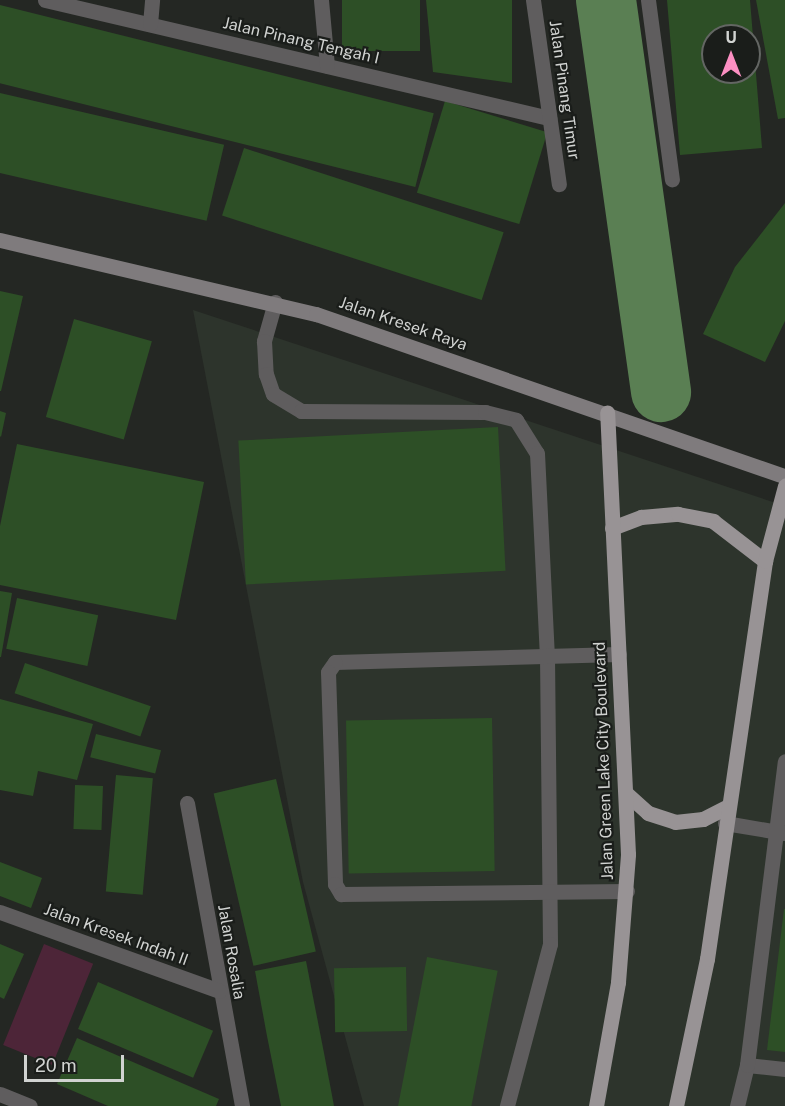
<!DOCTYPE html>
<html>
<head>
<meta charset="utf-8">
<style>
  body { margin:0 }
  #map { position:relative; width:785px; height:1106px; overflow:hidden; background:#242723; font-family:"Public Sans",sans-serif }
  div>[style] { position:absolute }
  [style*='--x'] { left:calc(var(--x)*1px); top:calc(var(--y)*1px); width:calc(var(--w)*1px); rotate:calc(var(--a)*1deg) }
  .built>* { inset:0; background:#2d342c }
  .green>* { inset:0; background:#4d2538; transform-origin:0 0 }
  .river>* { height:60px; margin:-30px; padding:0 30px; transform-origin:30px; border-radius:30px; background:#5a7f53 }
  .building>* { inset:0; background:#2d4f26; transform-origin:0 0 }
  .lane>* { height:15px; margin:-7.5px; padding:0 7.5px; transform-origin:7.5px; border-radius:7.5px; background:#5f5d5e }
  .street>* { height:15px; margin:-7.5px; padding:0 7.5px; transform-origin:7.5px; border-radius:7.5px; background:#5f5d5e }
  .secondary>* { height:15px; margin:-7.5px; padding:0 7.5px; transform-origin:7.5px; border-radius:7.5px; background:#7f7b7d }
  .primary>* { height:15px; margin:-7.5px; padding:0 7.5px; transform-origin:7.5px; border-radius:7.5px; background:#989395 }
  span { translate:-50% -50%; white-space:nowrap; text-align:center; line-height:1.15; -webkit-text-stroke:4.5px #1a1d1a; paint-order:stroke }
  .street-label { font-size:16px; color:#d1d3d1 }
  .north { position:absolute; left:701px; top:24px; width:60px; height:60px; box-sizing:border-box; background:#1a1d1a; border:2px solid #636663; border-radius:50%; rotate:0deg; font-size:16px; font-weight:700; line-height:24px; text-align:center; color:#d1d3d1 }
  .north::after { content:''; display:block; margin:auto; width:21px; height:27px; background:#fc8fc2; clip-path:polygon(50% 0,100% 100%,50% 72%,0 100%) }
  .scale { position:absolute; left:24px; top:1055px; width:100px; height:27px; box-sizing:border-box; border:3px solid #d1d3d1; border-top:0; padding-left:8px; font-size:18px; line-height:21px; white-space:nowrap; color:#d1d3d1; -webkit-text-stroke:4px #1a1d1a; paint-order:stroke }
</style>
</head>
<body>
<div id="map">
  <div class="built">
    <i style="clip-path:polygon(193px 310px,785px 506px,785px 1106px,364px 1106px,303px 882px)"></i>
  </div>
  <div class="green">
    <i style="left:44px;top:944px;width:53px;height:109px;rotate:22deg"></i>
  </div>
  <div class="river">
    <i style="--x:606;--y:0;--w:396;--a:82"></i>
  </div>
  <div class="building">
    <i style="left:342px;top:0;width:78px;height:51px"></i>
    <i style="clip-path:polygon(426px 0,512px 0,512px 83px,433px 72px)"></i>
    <i style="clip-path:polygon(evenodd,667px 0,750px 0,762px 148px,680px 155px,667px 0,713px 36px,749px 36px,749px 72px,713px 72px,713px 36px)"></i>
    <i style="clip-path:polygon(756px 0,785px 0,785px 118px,778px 119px)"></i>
    <i style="left:0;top:5px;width:447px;height:76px;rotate:14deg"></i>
    <i style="left:0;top:93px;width:230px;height:78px;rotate:13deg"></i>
    <i style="left:445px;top:101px;width:107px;height:96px;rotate:17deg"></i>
    <i style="left:244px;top:148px;width:273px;height:71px;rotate:18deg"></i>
    <i style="clip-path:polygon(785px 203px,785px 321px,765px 362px,703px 334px,735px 267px)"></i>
    <i style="clip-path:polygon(0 291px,23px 296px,1px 391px,0 391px)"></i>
    <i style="left:74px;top:319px;width:81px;height:102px;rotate:16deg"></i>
    <i style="clip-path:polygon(0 411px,6px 413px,1px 437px,0 436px)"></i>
    <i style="left:498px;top:427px;width:144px;height:260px;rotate:87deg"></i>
    <i style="clip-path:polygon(17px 444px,204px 482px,176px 620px,0 585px,0 526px)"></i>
    <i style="clip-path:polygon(0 591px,12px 593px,1px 657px,0 657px)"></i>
    <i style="left:17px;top:598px;width:83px;height:52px;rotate:12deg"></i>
    <i style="left:25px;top:663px;width:133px;height:32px;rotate:19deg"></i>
    <i style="clip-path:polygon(0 699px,93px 724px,77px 780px,38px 771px,33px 796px,0 790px)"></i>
    <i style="left:492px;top:718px;width:153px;height:146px;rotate:89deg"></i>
    <i style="left:96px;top:734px;width:67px;height:24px;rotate:14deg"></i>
    <i style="left:116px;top:775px;width:37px;height:117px;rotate:5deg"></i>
    <i style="left:276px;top:779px;width:177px;height:64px;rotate:77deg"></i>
    <i style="left:75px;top:785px;width:28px;height:44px;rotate:2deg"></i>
    <i style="clip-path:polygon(0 862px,42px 878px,31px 908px,0 896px)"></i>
    <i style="clip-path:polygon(784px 909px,785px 909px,785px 1052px,767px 1050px)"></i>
    <i style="clip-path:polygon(0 944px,24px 954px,4px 999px,0 997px)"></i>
    <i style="left:427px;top:957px;width:72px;height:152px;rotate:11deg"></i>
    <i style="clip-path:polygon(306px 961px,324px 1053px,334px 1106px,281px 1106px,267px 1036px,255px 971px)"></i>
    <i style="left:406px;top:967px;width:64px;height:72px;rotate:89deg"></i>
    <i style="left:98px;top:982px;width:125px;height:51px;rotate:23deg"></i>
    <i style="clip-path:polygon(77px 1038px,219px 1099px,216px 1106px,108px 1106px,57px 1084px)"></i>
  </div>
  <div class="lane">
    <i style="--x:275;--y:302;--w:41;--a:105.8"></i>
    <i style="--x:264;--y:341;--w:33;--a:87"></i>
    <i style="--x:266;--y:374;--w:21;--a:71"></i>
    <i style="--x:273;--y:394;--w:33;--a:31"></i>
    <i style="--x:301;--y:411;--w:184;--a:0.3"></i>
    <i style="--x:485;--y:412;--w:32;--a:14"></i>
    <i style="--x:516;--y:420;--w:39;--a:58"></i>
    <i style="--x:537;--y:453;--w:203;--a:87.2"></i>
    <i style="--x:547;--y:656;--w:288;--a:89.4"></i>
    <i style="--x:550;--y:944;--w:168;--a:104.9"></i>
    <i style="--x:619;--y:654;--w:284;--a:178.4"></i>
    <i style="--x:335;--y:662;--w:12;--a:125"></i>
    <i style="--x:328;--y:672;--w:212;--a:88.1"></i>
    <i style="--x:335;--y:884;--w:12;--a:59"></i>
    <i style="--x:341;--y:894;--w:286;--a:-0.6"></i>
    <i style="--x:725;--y:823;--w:60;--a:9.6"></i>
    <i style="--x:747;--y:1065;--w:38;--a:6"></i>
    <i style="--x:737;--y:1106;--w:42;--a:-76.3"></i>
    <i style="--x:747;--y:1065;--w:306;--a:-82.9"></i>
  </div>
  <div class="street">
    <i style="--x:45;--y:0;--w:518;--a:13.18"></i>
    <i style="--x:321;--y:0;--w:66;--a:84.8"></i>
    <i style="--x:533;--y:0;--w:186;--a:82"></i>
    <i style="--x:648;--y:0;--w:181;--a:82.4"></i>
    <i style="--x:150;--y:24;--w:24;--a:-85"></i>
    <i style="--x:187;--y:803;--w:308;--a:79.7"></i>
    <i style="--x:0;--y:912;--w:233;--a:19.8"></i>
    <i style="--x:0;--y:1094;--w:32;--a:22"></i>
  </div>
  <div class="secondary">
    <i style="--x:0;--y:240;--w:325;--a:13.2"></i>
    <i style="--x:316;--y:314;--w:496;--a:19.1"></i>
  </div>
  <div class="primary">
    <i style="--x:612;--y:528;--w:31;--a:-21"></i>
    <i style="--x:641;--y:517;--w:37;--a:-5"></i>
    <i style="--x:678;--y:514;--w:36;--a:11"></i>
    <i style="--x:713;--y:521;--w:66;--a:37.6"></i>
    <i style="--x:627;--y:794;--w:28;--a:42"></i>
    <i style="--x:648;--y:813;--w:28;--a:18"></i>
    <i style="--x:675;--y:822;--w:28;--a:-6"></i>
    <i style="--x:703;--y:819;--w:28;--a:-27"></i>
    <i style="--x:596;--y:1106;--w:126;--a:-79.9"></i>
    <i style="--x:618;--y:982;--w:128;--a:-85.5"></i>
    <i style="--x:628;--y:854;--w:442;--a:-92.7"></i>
    <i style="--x:676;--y:1106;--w:150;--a:-78.1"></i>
    <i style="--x:707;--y:959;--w:402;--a:-81.7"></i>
    <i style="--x:765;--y:561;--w:78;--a:-75.1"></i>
  </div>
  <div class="street-label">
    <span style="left:301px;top:41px;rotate:13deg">Jalan Pinang Tengah I</span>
    <span style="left:564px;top:90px;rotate:82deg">Jalan Pinang Timur</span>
    <span style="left:403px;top:324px;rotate:19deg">Jalan Kresek Raya</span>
    <span style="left:604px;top:761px;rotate:-92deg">Jalan Green Lake City Boulevard</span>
    <span style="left:116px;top:935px;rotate:20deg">Jalan Kresek Indah II</span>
    <span style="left:231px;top:952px;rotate:80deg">Jalan Rosalia</span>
  </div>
  <div class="north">U</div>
  <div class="scale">20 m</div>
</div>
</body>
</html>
